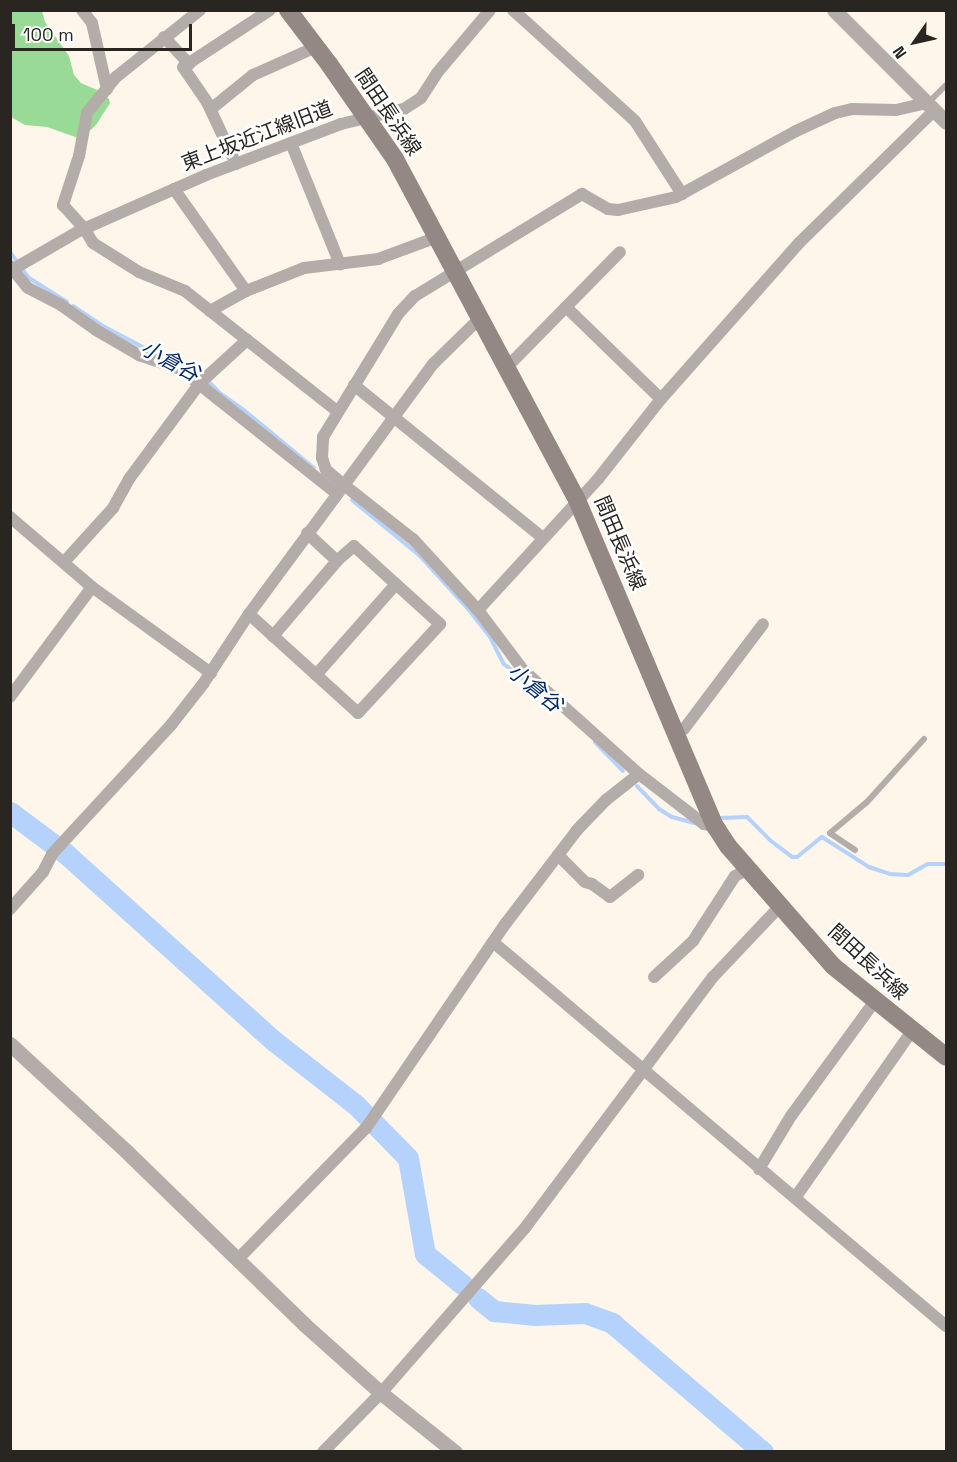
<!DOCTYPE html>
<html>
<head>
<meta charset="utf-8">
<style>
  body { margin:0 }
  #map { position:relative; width:957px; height:1462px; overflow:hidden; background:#fef6ea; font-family:"Space Grotesk","Noto Sans JP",sans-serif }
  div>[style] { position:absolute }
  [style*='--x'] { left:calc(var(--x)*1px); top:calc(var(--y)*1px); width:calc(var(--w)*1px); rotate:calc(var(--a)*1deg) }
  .forest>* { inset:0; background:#9ada97 }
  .stream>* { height:4px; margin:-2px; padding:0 2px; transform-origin:2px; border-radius:2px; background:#b5d2fd }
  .river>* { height:21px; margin:-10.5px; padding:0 10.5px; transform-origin:10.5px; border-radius:10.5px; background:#b5d2fd }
  .service>* { height:6px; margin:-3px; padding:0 3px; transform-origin:3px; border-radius:3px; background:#b4aca9 }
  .minor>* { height:12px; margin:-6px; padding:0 6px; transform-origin:6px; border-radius:6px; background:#b4aca9 }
  .tertiary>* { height:15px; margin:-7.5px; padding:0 7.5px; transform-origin:7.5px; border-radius:7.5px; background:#b4aca9 }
  .secondary>* { height:18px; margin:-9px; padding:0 9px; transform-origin:9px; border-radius:9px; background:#938883 }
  span { translate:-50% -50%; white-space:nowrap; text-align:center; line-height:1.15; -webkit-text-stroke:5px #fff; paint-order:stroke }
  .street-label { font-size:20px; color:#292520 }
  .water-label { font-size:21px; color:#002965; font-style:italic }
  .frame { position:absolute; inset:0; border:12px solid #292520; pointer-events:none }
  .north { position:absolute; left:885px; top:12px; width:60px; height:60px; -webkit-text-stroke:4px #fff; paint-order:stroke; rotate:236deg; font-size:16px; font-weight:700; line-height:24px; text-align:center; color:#292520 }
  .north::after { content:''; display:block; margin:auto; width:21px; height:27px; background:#292520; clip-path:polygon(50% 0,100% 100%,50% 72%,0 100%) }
  .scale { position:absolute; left:12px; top:24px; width:180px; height:27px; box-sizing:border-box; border:3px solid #292520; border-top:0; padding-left:8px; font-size:18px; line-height:21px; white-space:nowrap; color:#292520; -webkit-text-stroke:4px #fff; paint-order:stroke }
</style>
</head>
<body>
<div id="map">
  <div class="forest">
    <i style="clip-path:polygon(10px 11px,42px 11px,45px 22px,69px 56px,74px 75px,81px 83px,102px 92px,109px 99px,110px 103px,96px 125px,81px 139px,47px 127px,25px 125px,11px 117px)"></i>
  </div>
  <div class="stream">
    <i style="--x:10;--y:252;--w:32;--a:54"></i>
    <i style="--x:29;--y:278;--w:45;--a:32.3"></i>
    <i style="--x:73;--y:306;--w:34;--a:34"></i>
    <i style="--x:101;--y:325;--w:58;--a:27.9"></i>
    <i style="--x:152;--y:352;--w:24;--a:15"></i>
    <i style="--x:175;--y:358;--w:31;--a:32"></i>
    <i style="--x:201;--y:374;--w:28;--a:45"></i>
    <i style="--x:221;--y:394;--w:29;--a:35"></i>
    <i style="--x:245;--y:411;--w:89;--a:39.6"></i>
    <i style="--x:352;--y:500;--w:87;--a:39.4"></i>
    <i style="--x:419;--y:555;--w:74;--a:47.7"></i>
    <i style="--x:469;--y:610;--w:34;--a:52"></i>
    <i style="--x:490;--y:637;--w:30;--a:63"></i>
    <i style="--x:504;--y:664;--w:43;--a:38.5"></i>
    <i style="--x:595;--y:742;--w:40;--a:46"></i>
    <i style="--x:637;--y:786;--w:32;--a:46"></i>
    <i style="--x:659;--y:809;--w:15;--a:32"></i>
    <i style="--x:672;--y:817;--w:23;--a:15"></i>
    <i style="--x:720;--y:818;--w:27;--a:-2"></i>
    <i style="--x:747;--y:817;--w:34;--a:45"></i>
    <i style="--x:771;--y:841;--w:26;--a:37"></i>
    <i style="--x:792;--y:857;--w:5;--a:0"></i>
    <i style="--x:797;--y:857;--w:32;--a:-39"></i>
    <i style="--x:822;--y:837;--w:56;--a:32.6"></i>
    <i style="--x:869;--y:867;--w:22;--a:18"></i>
    <i style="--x:890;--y:874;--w:18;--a:3"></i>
    <i style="--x:908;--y:875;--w:23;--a:-29"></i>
    <i style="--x:928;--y:864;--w:18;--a:0"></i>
  </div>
  <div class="river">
    <i style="--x:10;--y:812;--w:69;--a:36.7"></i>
    <i style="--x:65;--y:853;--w:281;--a:42"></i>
    <i style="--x:274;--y:1041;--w:104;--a:38"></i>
    <i style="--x:356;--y:1105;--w:74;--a:45.5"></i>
    <i style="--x:408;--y:1158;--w:97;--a:80"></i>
    <i style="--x:425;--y:1254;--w:49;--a:39.2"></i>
    <i style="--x:478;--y:1298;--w:21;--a:39"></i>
    <i style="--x:494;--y:1311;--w:41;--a:5.6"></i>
    <i style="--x:535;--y:1315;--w:50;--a:-2.3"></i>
    <i style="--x:585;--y:1313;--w:29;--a:20"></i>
    <i style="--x:612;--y:1323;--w:199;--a:40.5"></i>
  </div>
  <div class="service">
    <i style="--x:928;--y:103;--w:25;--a:-45"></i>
    <i style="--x:855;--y:850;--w:30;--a:-146"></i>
    <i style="--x:830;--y:833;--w:48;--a:-40"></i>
    <i style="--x:867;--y:802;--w:85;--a:-47.9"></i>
  </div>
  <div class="minor">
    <i style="--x:82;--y:10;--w:16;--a:52"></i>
    <i style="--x:92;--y:23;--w:68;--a:77.2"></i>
    <i style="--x:200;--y:10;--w:107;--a:141.4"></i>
    <i style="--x:116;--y:77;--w:46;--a:128.9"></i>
    <i style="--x:87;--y:113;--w:44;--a:100.5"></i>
    <i style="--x:79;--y:156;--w:52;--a:108.1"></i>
    <i style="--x:63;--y:205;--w:31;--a:48"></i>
    <i style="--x:84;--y:228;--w:17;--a:59"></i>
    <i style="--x:93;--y:243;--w:54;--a:32.2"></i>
    <i style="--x:139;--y:272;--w:50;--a:22.4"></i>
    <i style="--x:185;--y:291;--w:195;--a:38.3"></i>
    <i style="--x:513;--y:10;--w:165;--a:42.3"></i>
    <i style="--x:635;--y:121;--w:87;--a:57.2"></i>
    <i style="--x:164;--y:37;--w:37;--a:47"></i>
    <i style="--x:211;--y:109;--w:54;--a:-39"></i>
    <i style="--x:253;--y:75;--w:69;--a:-24"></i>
    <i style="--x:291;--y:143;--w:131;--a:68"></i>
    <i style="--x:236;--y:164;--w:68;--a:-115.1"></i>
    <i style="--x:207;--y:102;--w:42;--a:-124.4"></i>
    <i style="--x:183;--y:67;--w:104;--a:-33.2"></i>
    <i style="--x:174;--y:189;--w:125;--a:54.8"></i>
    <i style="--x:10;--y:266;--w:28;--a:51"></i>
    <i style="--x:28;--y:288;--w:37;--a:27"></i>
    <i style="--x:61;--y:305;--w:43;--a:35.5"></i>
    <i style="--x:96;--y:330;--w:50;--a:30.2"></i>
    <i style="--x:139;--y:355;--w:43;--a:18.9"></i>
    <i style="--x:180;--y:369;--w:201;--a:38.5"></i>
    <i style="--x:10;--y:271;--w:80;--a:-30.1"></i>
    <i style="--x:79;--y:231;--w:139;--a:-23.8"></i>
    <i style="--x:206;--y:175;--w:144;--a:-20.7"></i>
    <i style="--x:341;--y:124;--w:65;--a:-13.4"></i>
    <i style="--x:404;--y:109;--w:20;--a:-33"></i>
    <i style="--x:421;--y:98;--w:30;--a:-57"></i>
    <i style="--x:437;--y:73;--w:82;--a:-49.9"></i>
    <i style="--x:566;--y:307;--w:132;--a:44.1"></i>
    <i style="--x:210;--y:311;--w:41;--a:-29.1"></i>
    <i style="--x:246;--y:291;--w:62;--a:-21.6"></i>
    <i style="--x:304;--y:268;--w:75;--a:-6.9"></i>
    <i style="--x:378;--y:259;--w:63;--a:-20.4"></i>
    <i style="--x:480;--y:318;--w:66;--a:135.6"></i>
    <i style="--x:433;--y:364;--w:150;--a:126.3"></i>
    <i style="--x:344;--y:485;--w:89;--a:38.2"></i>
    <i style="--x:414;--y:540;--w:95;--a:47.6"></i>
    <i style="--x:478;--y:610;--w:75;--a:53.1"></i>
    <i style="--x:523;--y:670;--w:156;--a:41.9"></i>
    <i style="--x:639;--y:774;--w:82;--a:37.6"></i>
    <i style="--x:704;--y:824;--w:11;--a:10"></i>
    <i style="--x:507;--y:367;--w:161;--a:-45.5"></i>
    <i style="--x:354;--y:385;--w:243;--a:39"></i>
    <i style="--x:10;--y:517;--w:108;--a:40.5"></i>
    <i style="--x:92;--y:587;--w:147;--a:35.9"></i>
    <i style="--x:307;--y:533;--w:41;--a:43"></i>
    <i style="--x:65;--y:561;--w:72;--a:-47.8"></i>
    <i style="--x:113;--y:508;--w:33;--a:-61"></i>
    <i style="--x:129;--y:479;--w:119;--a:-53.5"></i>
    <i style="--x:200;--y:383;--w:64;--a:-42.5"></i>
    <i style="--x:478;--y:610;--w:178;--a:-47.5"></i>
    <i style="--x:598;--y:479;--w:102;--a:-51.8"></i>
    <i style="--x:661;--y:399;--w:208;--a:-48.5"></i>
    <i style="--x:799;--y:243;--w:190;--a:-44.4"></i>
    <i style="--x:249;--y:614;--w:147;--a:42.2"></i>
    <i style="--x:358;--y:713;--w:121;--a:-47.3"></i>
    <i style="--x:440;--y:624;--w:116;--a:-137.8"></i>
    <i style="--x:354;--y:546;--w:23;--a:139"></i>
    <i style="--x:337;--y:561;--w:99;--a:130.5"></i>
    <i style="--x:316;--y:675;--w:121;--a:-48.7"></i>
    <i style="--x:10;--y:697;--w:137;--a:-53.3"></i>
    <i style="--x:676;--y:733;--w:9;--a:-27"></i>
    <i style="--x:684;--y:729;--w:131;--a:-53"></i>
    <i style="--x:558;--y:855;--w:38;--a:45"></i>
    <i style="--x:585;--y:882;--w:7;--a:16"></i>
    <i style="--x:592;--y:884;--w:22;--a:36"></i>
    <i style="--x:610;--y:897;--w:36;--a:-38"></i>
    <i style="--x:10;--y:909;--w:50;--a:-48.3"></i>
    <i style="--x:43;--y:872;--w:20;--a:-63"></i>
    <i style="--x:52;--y:854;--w:176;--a:-47.3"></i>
    <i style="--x:171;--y:725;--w:52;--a:-52"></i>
    <i style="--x:203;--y:684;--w:84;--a:-56.7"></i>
    <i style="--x:249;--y:614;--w:160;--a:-53.6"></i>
    <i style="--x:344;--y:485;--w:23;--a:-140"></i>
    <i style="--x:326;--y:470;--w:13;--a:-108"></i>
    <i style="--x:322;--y:458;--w:21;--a:-87"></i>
    <i style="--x:323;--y:437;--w:144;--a:-58.6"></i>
    <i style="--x:398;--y:314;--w:25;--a:-47"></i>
    <i style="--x:415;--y:296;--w:196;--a:-31.4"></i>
    <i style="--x:582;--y:194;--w:30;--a:30"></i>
    <i style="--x:608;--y:209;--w:10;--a:6"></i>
    <i style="--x:618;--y:210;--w:59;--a:-12.6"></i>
    <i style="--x:676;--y:197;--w:137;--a:-28.8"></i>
    <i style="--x:796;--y:131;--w:43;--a:-24.8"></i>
    <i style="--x:835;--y:113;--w:17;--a:-13"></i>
    <i style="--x:852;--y:109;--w:44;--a:1.3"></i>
    <i style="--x:896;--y:110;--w:32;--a:-13"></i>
    <i style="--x:493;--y:942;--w:594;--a:40.29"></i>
    <i style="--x:654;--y:977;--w:53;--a:-42.7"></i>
    <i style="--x:693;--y:941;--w:77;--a:-57.1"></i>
    <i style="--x:735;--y:876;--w:15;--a:-28"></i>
    <i style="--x:759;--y:1169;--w:62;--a:-58.9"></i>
    <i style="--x:791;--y:1116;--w:142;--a:-53.9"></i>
    <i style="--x:795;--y:1198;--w:204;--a:-55"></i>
    <i style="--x:238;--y:1259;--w:183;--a:-45.7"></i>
    <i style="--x:366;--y:1128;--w:248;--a:-55.7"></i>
    <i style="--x:506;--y:923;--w:117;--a:-52.6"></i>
    <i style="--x:577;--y:830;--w:42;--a:-46"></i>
    <i style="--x:606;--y:800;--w:42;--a:-38.2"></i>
    <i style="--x:323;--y:1452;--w:83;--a:-45.5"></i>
    <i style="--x:381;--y:1393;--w:219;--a:-48.9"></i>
    <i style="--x:525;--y:1228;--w:314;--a:-53.2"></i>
    <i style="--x:713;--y:977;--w:99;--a:-46.6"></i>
  </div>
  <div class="tertiary">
    <i style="--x:834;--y:10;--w:158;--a:45"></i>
    <i style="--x:10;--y:1044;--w:156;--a:42.7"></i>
    <i style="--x:125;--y:1150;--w:251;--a:44.2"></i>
    <i style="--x:305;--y:1325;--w:102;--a:41.8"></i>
    <i style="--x:381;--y:1393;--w:95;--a:38.6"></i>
  </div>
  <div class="secondary">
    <i style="--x:288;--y:10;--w:68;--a:52.8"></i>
    <i style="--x:329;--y:64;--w:116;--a:55.2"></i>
    <i style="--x:395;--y:159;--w:387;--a:61.9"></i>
    <i style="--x:577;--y:500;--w:354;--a:67.1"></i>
    <i style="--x:715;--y:826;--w:24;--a:57"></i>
    <i style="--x:728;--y:846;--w:159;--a:48.8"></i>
    <i style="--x:833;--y:966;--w:145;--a:38.8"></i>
  </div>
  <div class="street-label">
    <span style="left:388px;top:112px;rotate:56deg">間田長浜線</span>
    <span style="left:257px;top:136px;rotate:-21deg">東上坂近江線旧道</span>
    <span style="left:620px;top:543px;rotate:67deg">間田長浜線</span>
    <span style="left:868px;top:962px;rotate:43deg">間田長浜線</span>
  </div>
  <div class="water-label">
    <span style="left:170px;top:361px;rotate:28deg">小倉谷</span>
    <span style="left:535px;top:688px;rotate:39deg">小倉谷</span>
  </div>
  <div class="frame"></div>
  <div class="north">N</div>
  <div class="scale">100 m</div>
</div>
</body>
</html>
